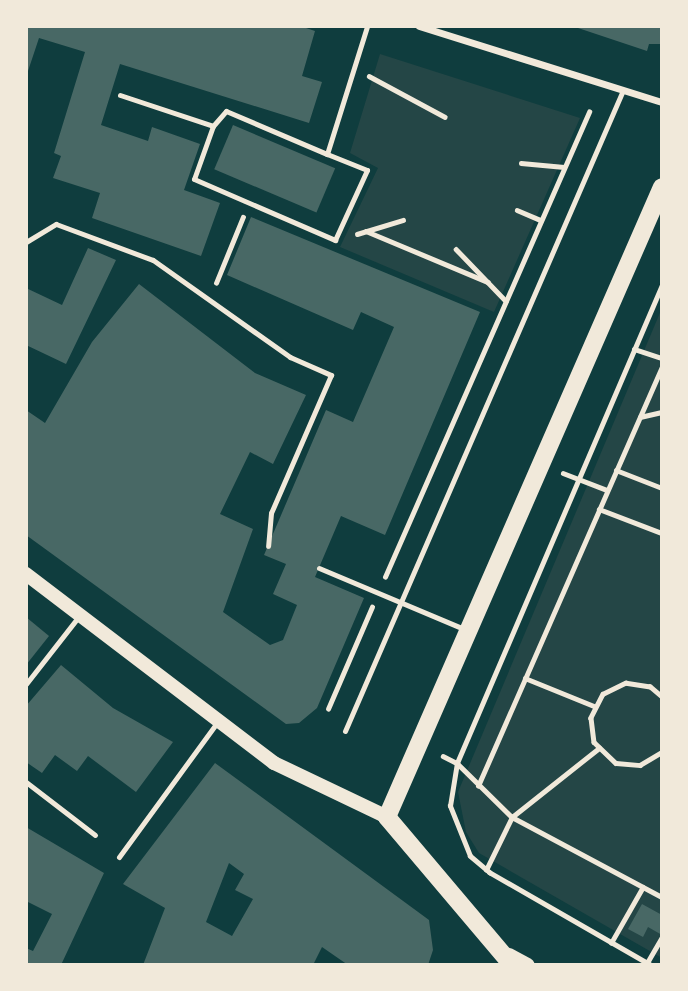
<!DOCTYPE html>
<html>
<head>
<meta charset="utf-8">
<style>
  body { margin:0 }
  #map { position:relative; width:688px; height:991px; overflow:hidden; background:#0f3d3e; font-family:"Fira Sans Condensed",sans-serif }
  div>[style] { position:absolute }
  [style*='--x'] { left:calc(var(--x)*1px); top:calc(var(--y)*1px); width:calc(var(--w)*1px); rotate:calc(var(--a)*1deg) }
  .green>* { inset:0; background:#244646 }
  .building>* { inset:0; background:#486865; transform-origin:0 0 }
  .path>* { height:4.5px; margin:-2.25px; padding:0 2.25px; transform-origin:2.25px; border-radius:2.25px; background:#f1e9da }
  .service>* { height:5px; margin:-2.5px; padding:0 2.5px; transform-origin:2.5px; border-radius:2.5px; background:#f1e9da }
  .minor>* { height:7px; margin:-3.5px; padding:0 3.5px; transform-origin:3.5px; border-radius:3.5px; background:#f1e9da }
  .secondary>* { height:14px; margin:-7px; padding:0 7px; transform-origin:7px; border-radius:7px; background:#f1e9da }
  .primary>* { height:18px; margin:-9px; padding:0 9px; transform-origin:9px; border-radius:9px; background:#f1e9da }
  span { translate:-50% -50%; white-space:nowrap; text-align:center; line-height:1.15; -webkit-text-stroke:5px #f1e9da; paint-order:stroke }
  .frame { position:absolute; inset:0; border:28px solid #f1e9da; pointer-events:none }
</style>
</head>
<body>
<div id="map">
  <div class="green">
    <i style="clip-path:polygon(380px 54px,580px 118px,494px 312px,340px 247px,378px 168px,350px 153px)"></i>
    <i style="clip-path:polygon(662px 308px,662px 958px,479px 853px,466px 832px,458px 792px)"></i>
  </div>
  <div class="building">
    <i style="clip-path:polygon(26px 26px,300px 26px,315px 31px,302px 76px,322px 82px,309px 123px,120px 64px,101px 125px,148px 141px,152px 127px,200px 144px,184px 190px,220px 203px,201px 256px,92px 218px,100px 193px,53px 178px,61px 156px,54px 153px,85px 52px,39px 38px,26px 77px)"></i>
    <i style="clip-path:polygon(572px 26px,662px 26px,662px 44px,649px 44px,647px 51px)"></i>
    <i style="left:233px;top:125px;width:111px;height:48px;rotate:23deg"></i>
    <i style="clip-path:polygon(251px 217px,480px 312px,385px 535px,341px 516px,315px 577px,364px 598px,317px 708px,299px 723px,286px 724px,26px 535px,26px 410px,45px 423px,92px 342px,139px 284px,255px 373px,306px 395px,273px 464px,250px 452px,220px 514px,253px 529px,223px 612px,270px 645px,283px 640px,297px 605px,273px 594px,286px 564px,264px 555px,326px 410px,353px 422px,394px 327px,361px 312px,353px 330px,227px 275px)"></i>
    <i style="clip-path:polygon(88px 248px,116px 260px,66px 364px,26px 345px,26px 288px,62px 305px)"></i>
    <i style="clip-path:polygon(26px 617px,49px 636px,26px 665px)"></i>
    <i style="clip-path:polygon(61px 665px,113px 708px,173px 742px,136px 792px,88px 756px,77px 771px,55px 755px,42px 773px,26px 762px,26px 706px)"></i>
    <i style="clip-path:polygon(evenodd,215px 763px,429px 920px,433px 950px,428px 965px,348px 965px,322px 947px,313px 965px,143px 965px,165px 908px,123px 884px,215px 763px,229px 863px,244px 874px,235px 890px,253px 899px,232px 936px,206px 922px,229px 863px)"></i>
    <i style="clip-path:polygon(26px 827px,104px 873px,61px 965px,26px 965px,26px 948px,33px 951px,52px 914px,26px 901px)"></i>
    <i style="clip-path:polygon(642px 904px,662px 915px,662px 935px,648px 927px,643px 937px,628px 929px)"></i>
  </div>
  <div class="path">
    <i style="--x:369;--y:76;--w:86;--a:28.3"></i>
    <i style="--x:521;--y:163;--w:43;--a:5.3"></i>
    <i style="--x:517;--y:210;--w:26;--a:23"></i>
    <i style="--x:366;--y:231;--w:132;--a:22.7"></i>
    <i style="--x:357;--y:234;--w:48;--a:-16.9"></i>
    <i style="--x:456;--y:249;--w:72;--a:46.1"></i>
    <i style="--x:216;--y:283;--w:71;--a:-67.8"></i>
    <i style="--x:634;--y:349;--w:29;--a:18"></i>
    <i style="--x:640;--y:417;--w:23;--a:-13"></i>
    <i style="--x:616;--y:470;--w:49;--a:21.4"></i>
    <i style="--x:563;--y:473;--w:47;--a:21.1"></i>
    <i style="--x:599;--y:509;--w:67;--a:20.9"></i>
    <i style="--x:385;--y:577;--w:508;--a:-66.31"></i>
    <i style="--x:525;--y:678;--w:74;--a:22.1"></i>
    <i style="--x:662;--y:697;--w:16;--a:-140"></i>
    <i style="--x:650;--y:687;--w:24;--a:-171"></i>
    <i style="--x:626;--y:683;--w:25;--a:154"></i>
    <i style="--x:603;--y:694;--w:27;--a:117"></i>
    <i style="--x:591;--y:718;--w:24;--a:83"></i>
    <i style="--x:594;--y:742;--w:30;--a:44"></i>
    <i style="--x:616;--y:763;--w:24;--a:5"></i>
    <i style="--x:640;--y:765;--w:26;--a:-31"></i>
    <i style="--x:328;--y:709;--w:111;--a:-66.7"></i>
    <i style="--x:443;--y:756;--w:16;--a:27"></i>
    <i style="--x:457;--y:763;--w:77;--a:44.5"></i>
    <i style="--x:512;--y:817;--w:170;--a:28.1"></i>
    <i style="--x:478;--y:786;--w:459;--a:-66.3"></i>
    <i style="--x:486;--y:870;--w:59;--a:-63.9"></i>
    <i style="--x:512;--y:817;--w:111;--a:-38.4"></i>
    <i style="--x:611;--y:943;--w:64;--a:-60.3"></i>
    <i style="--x:647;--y:963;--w:30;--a:-60"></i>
    <i style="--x:650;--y:965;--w:185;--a:-150.1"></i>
    <i style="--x:490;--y:873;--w:26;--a:-140"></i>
    <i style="--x:470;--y:856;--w:54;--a:-111.8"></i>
    <i style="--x:450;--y:806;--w:44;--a:-80.8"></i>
    <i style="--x:457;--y:763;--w:520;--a:-66.79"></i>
  </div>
  <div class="service">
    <i style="--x:120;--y:95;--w:98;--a:18.4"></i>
    <i style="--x:213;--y:126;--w:20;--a:-49"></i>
    <i style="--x:226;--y:111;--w:110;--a:23.1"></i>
    <i style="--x:327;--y:154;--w:134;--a:-72.6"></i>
    <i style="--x:213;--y:126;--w:56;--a:109.7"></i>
    <i style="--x:194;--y:179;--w:154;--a:23.4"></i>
    <i style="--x:335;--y:240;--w:77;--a:-65.4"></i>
    <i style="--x:367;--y:170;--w:43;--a:-158.2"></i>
    <i style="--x:26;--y:242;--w:35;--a:-31"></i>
    <i style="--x:56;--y:224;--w:103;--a:20.4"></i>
    <i style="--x:153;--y:260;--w:168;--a:35.3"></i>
    <i style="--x:290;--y:357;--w:45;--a:23.7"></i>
    <i style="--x:331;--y:375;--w:150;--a:113.5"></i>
    <i style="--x:271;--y:513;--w:33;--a:95"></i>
    <i style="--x:319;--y:568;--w:157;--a:22.8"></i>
    <i style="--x:26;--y:684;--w:88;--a:-52"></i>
    <i style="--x:345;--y:731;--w:699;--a:-66.55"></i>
    <i style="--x:26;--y:782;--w:87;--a:37.5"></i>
    <i style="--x:119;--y:857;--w:168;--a:-53.9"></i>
  </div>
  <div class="minor">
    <i style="--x:419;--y:26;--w:255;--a:17.4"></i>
  </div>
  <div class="secondary">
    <i style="--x:26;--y:574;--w:312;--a:37.3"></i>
    <i style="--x:274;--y:763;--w:125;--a:25.5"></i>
    <i style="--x:509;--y:955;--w:21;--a:28"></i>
  </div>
  <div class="primary">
    <i style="--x:512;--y:965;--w:194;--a:-130.2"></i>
    <i style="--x:387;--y:817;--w:687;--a:-66.42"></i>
  </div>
  <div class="frame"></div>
</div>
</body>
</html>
